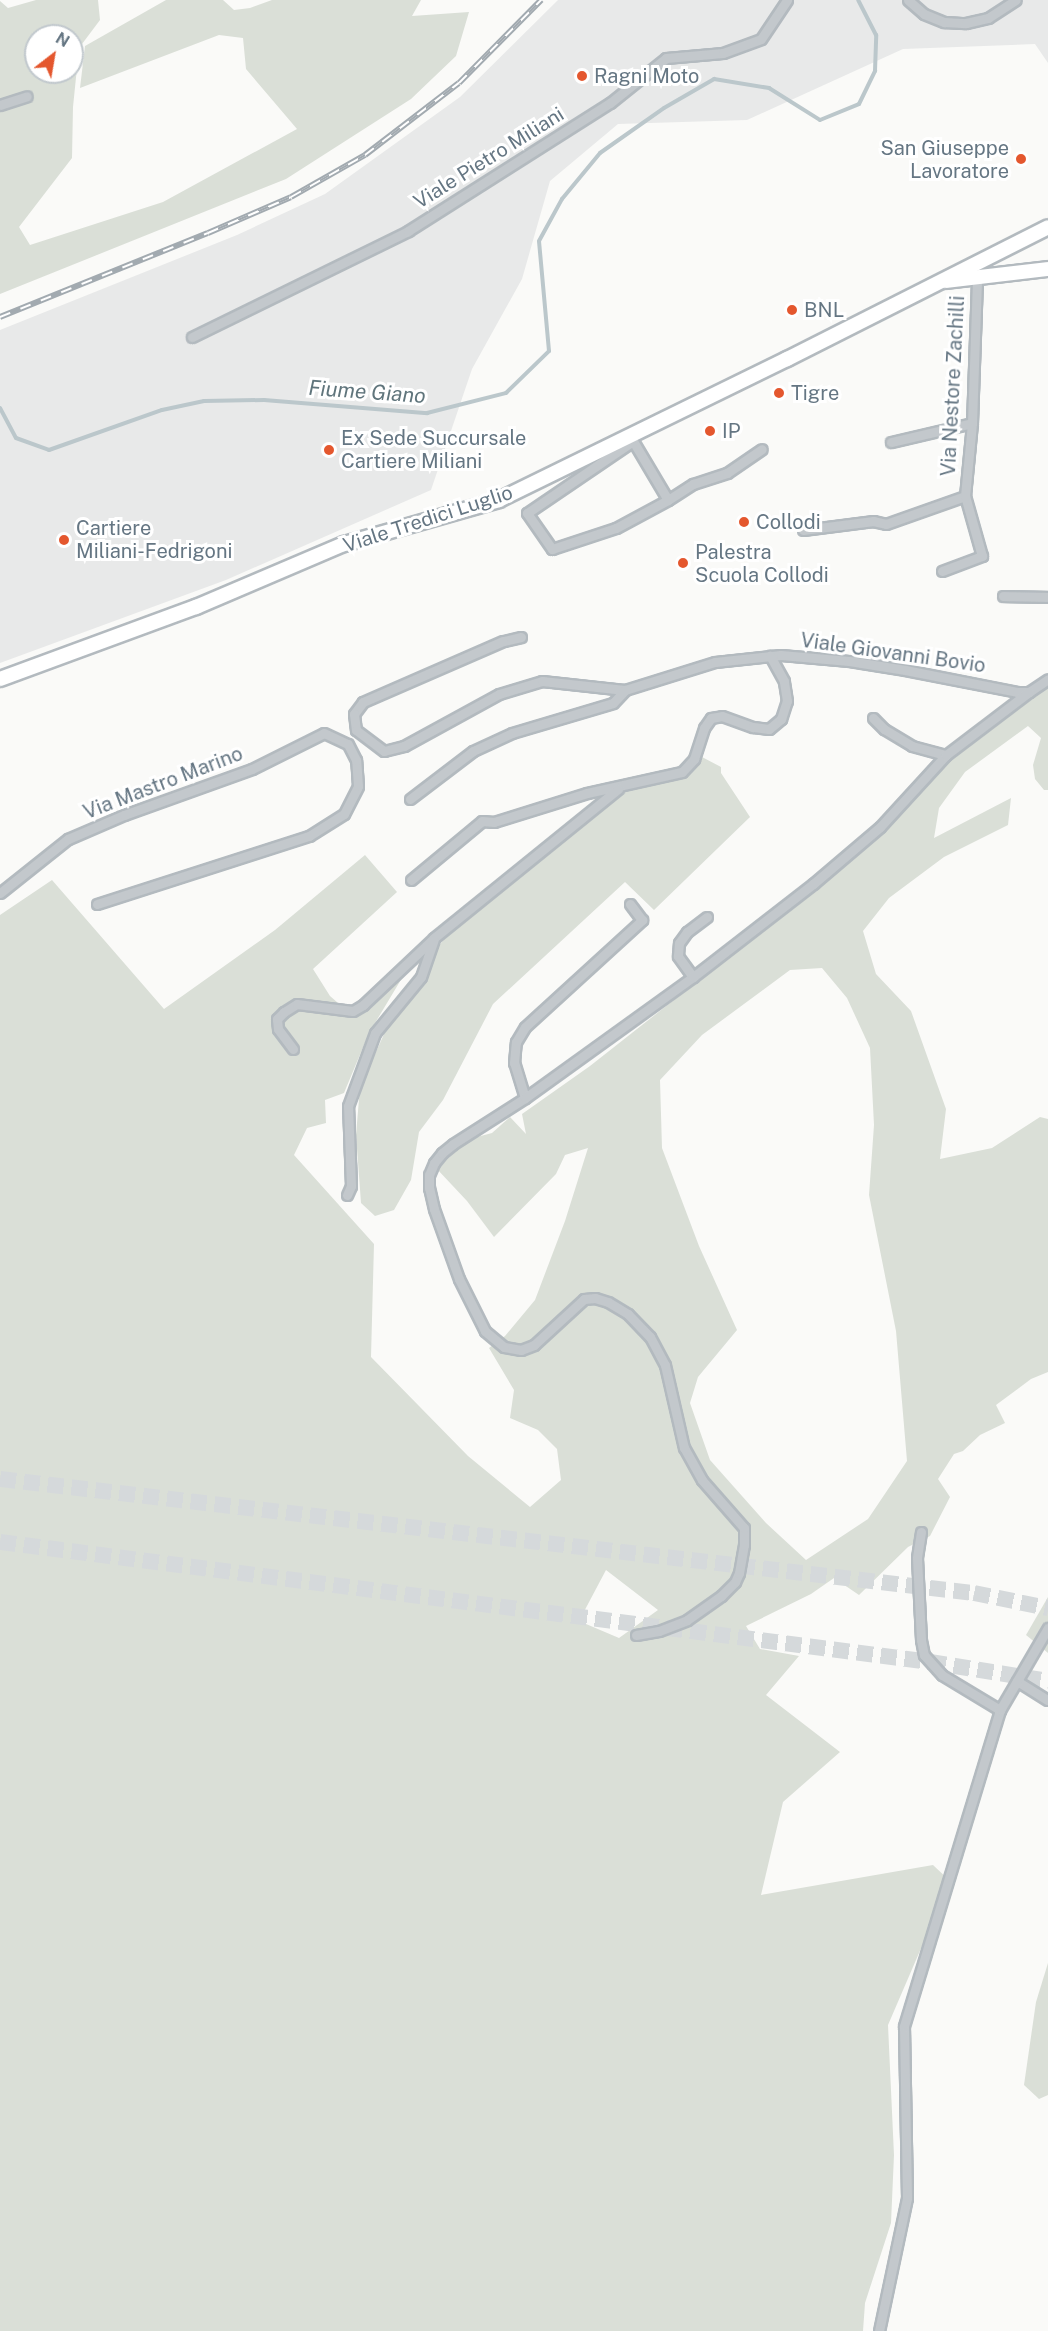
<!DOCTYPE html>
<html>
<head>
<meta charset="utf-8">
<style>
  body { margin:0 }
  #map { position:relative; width:1048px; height:2331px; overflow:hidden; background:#fafaf8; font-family:"Public Sans",sans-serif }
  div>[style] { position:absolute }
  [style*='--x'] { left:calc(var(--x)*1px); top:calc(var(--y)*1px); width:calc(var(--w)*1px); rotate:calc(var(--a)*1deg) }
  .built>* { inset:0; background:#e8e9e9 }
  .green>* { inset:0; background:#dadfd7 }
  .stream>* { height:4px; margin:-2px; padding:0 2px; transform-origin:2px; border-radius:2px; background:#bbc7cb }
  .highway-tunnel>* { height:16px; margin-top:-8px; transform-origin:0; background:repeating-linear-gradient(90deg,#d5d9db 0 16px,transparent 0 24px) }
  .roads { filter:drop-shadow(2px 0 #b3babf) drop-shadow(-2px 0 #b3babf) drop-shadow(0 2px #b3babf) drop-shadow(0 -2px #b3babf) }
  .street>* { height:9px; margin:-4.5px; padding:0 4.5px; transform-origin:4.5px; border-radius:4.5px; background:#c3c8cc }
  .secondary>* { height:14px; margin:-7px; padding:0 7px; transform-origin:7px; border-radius:7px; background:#fff }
  .rail>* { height:6px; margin-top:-3px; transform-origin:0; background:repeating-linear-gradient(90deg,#fff 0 11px,#a2aab0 0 22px); box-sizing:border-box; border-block:2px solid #a2aab0 }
  .dots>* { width:16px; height:16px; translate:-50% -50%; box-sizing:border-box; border:3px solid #fff; border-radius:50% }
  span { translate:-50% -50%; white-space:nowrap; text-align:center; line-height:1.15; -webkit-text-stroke:6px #fff; paint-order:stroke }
  .poi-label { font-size:20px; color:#657683 }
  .left { translate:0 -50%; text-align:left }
  .right { translate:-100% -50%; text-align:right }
  .street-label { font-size:20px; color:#657683 }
  .water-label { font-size:21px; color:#60757c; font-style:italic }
  .north { position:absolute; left:24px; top:24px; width:60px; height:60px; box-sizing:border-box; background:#fff; border:2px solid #c1c8cd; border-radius:50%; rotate:31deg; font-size:16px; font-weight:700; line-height:24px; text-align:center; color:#657683 }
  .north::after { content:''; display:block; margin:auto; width:21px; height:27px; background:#e4572e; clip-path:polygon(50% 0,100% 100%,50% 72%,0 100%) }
</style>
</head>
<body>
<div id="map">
  <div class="built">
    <i style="clip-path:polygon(558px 0,1048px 0,1048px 63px,1035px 44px,903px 49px,747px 120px,618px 124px,550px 181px,522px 279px,472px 369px,431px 490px,226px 580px,0 663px,0 330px,237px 235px,325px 194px,460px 97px)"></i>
  </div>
  <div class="green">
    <i style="clip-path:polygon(evenodd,36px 0,98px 0,100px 20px,79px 48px,73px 107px,72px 158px,19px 227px,30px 245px,163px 202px,297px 129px,246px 69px,243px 38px,219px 35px,80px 88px,85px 46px,166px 0,223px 0,234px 10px,250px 8px,272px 0,421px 0,412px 16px,469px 12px,456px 56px,411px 99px,286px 179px,0 294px,0 1px,8px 8px,36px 0,36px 36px,72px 36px,72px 72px,36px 72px,36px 36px)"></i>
    <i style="clip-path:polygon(evenodd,1048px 687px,1048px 790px,1044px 790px,1035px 779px,1033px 765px,1041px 738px,1028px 726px,965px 772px,939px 808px,934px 838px,1011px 798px,1008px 825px,944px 857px,889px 898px,863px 931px,876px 974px,911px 1011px,946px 1109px,940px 1159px,992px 1148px,1040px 1117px,1048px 1119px,1048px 1372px,1031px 1379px,996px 1405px,1005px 1423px,980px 1435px,963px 1451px,954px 1454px,938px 1479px,950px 1497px,930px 1536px,908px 1547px,859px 1595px,834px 1578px,811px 1594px,746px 1626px,760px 1649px,799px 1656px,766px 1695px,840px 1752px,783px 1802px,761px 1895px,933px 1865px,950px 1881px,888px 2025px,894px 2155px,891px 2223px,865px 2303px,863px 2331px,0 2331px,0 915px,52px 880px,164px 1009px,275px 930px,365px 855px,397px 892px,313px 969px,330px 996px,353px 1016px,377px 1002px,402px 978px,369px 1033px,344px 1093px,325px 1100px,326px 1123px,307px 1128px,294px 1155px,374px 1244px,371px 1357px,468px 1456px,530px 1507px,561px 1480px,557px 1449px,538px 1430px,510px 1418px,514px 1390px,489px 1348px,505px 1336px,535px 1300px,565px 1221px,588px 1148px,565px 1155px,556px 1174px,494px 1237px,467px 1201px,436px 1168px,443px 1146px,492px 1133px,510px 1117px,526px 1134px,522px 1114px,590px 1066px,792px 907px,885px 829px,946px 762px,1048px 687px,822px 968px,847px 998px,870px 1048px,874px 1125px,869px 1195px,896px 1331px,907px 1461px,868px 1519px,806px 1560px,766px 1523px,710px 1460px,690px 1403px,698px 1377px,737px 1330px,699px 1246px,662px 1148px,660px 1080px,702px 1035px,790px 970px,822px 968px,1048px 687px,606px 1570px,658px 1610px,619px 1638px,579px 1621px,606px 1570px)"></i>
    <i style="clip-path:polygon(702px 757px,721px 767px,721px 773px,750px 817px,654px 910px,625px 882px,493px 1004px,443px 1100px,419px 1132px,411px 1180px,394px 1210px,375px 1216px,361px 1203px,356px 1135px,360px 1087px,390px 1021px,419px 970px,445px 938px,614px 793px,686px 778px)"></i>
    <i style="clip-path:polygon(1048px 1597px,1048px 1653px,1026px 1635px)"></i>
    <i style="clip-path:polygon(1048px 1963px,1048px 2095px,1039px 2099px,1024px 2085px,1036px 2002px)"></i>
  </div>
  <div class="stream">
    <i style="--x:0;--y:408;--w:34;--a:62"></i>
    <i style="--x:16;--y:438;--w:35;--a:20"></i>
    <i style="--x:49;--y:450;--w:120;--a:-19.5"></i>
    <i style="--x:162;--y:410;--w:43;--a:-12.1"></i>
    <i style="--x:204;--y:401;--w:60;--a:-1"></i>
    <i style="--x:264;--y:400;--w:164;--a:4.6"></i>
    <i style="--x:427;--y:413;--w:81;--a:-14.2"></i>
    <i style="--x:506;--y:393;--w:60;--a:-44.3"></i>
    <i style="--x:549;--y:351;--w:110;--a:-95.2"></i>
    <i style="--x:539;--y:241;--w:48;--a:-61.3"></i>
    <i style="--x:562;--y:199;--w:60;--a:-50.4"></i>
    <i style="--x:600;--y:153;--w:78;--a:-35.1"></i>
    <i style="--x:664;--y:108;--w:58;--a:-30.1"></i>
    <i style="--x:714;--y:79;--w:56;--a:9.3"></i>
    <i style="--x:769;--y:88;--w:60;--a:32.1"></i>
    <i style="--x:820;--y:120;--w:42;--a:-22.3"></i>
    <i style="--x:859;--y:104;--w:37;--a:-64"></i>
    <i style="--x:875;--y:71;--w:36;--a:-88"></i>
    <i style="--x:876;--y:35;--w:39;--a:-117"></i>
  </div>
  <div class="highway-tunnel">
    <i style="--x:0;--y:1479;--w:981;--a:6.68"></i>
    <i style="--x:974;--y:1593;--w:76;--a:11.5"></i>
    <i style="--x:0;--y:1542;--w:938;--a:7.35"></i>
    <i style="--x:930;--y:1662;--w:120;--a:9.1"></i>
  </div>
  <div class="roads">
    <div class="street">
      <i style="--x:908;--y:0;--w:21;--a:41"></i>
      <i style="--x:924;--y:14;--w:22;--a:22"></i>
      <i style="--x:944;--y:22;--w:22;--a:3"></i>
      <i style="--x:966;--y:23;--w:23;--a:-13"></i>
      <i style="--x:988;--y:18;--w:33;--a:-33"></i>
      <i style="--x:0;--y:105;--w:28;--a:-18"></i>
      <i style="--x:192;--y:337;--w:241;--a:-26.1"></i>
      <i style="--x:408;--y:231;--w:239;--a:-32.4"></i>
      <i style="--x:610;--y:103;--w:72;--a:-38.8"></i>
      <i style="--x:666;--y:58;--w:57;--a:-5"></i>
      <i style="--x:723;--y:53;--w:40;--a:-20.2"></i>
      <i style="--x:761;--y:39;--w:47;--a:-56.3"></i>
      <i style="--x:630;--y:436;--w:74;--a:59.3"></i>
      <i style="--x:668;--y:500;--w:30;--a:-33"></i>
      <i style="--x:693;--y:484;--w:36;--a:-18"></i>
      <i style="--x:727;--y:473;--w:42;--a:-34.4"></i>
      <i style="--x:633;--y:441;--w:128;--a:145.8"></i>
      <i style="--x:527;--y:513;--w:44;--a:55.2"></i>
      <i style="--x:552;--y:549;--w:67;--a:-18.2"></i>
      <i style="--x:616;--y:528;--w:59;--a:-28.3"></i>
      <i style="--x:891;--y:442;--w:83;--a:-13.2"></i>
      <i style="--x:803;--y:530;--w:71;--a:-7.3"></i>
      <i style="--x:873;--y:521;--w:13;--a:13"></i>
      <i style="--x:886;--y:524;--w:84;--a:-19.5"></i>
      <i style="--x:942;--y:571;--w:43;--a:-20.6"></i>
      <i style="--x:982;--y:556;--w:62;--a:-105.8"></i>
      <i style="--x:965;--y:496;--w:73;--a:-84.5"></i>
      <i style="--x:972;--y:423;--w:146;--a:-88"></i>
      <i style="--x:1003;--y:596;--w:45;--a:1.3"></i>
      <i style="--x:521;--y:637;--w:18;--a:167"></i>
      <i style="--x:503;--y:641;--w:153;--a:156.5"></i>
      <i style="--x:363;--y:702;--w:15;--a:127"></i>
      <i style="--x:354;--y:714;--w:16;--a:83"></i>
      <i style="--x:356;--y:730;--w:35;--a:37"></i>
      <i style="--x:384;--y:751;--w:21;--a:-14"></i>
      <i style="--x:404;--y:746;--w:108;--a:-28.7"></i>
      <i style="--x:499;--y:694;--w:45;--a:-16.8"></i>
      <i style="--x:542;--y:681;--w:83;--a:6.2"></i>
      <i style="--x:625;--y:690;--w:94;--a:-17.3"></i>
      <i style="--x:715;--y:662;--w:66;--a:-6.1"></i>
      <i style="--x:781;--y:655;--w:68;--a:5"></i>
      <i style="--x:849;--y:661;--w:57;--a:9.1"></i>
      <i style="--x:905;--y:670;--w:114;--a:11.1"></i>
      <i style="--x:1017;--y:692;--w:12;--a:0"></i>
      <i style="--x:1029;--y:692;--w:23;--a:-34"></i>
      <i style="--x:873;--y:718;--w:16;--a:45"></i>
      <i style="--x:884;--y:729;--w:33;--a:31"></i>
      <i style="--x:912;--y:746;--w:35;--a:15"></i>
      <i style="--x:410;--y:799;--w:79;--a:-37.3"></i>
      <i style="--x:473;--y:751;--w:43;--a:-24.8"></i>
      <i style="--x:512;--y:733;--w:105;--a:-16.5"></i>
      <i style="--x:613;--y:703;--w:18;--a:-47"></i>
      <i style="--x:411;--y:880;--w:92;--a:-39.7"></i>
      <i style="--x:482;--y:821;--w:12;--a:5"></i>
      <i style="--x:494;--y:822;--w:97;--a:-17.3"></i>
      <i style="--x:587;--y:793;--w:97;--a:-12.5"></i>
      <i style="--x:682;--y:772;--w:18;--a:-47"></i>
      <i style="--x:694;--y:759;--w:33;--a:-72"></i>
      <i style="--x:704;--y:728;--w:12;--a:-55"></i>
      <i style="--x:711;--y:718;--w:11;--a:-10"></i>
      <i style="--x:722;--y:716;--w:33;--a:20"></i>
      <i style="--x:753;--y:727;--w:16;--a:7"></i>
      <i style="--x:769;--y:729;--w:16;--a:-40"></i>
      <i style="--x:781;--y:719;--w:19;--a:-72"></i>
      <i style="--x:787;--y:701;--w:20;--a:-99"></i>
      <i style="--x:784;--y:681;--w:29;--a:-119"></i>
      <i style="--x:0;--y:893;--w:87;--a:-38.5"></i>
      <i style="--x:68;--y:839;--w:61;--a:-23.2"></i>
      <i style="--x:124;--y:815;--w:136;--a:-19.8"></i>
      <i style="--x:252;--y:769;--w:80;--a:-26.6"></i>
      <i style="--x:324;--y:733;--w:26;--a:25"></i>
      <i style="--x:97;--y:904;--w:223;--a:-17.8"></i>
      <i style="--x:309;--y:836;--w:41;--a:-32.2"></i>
      <i style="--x:344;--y:814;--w:31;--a:-63"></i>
      <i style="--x:358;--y:786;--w:26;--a:-94"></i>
      <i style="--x:356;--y:760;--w:18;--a:-117"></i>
      <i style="--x:693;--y:977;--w:26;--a:-126"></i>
      <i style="--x:678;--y:956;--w:13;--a:-86"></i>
      <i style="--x:679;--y:943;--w:14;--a:-54"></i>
      <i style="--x:687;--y:932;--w:25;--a:-37"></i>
      <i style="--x:293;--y:1049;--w:25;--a:-127"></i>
      <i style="--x:278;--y:1029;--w:10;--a:-96"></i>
      <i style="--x:277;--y:1019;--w:10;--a:-45"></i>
      <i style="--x:284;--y:1012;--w:15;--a:-32"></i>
      <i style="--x:297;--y:1004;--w:56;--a:7.1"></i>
      <i style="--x:353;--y:1011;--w:12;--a:-31"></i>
      <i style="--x:363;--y:1005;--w:98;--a:-43.3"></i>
      <i style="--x:434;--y:938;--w:237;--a:-39"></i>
      <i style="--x:525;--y:1098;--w:37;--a:-107"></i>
      <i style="--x:514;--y:1063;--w:21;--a:-85"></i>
      <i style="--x:516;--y:1042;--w:17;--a:-59"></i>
      <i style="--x:525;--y:1027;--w:159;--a:-42.4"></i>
      <i style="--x:642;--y:920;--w:20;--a:-127"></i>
      <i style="--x:347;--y:1195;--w:10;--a:-66"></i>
      <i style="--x:351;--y:1186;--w:80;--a:-92.1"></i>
      <i style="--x:348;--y:1106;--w:78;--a:-69.7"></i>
      <i style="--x:375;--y:1033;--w:72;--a:-50.6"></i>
      <i style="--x:421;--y:977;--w:39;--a:-71"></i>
      <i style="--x:921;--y:1532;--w:26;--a:99"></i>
      <i style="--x:917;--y:1558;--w:82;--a:87.2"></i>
      <i style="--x:921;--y:1640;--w:15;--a:79"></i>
      <i style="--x:924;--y:1655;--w:27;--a:48"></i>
      <i style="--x:942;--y:1675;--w:68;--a:31.1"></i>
      <i style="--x:636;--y:1635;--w:23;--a:-10"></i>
      <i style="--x:659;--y:1631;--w:30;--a:-21"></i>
      <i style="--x:687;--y:1620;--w:42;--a:-35.2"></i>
      <i style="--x:721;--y:1596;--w:20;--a:-45"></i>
      <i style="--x:735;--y:1582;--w:10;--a:-66"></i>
      <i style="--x:739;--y:1573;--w:28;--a:-80"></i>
      <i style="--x:744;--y:1545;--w:17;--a:-90"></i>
      <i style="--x:744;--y:1528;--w:64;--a:-131.2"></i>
      <i style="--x:702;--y:1480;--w:37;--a:-119"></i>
      <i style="--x:684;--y:1448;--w:85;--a:-102.9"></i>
      <i style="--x:665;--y:1365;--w:32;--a:-118"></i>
      <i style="--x:650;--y:1337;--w:32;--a:-134"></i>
      <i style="--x:628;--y:1314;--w:23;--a:-149"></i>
      <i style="--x:608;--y:1302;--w:14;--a:-163"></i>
      <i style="--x:595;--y:1298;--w:11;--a:175"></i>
      <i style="--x:584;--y:1299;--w:68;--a:137.4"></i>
      <i style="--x:534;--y:1345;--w:14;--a:159"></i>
      <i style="--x:521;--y:1350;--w:17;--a:-170"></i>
      <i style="--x:504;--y:1347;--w:25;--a:-140"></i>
      <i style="--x:485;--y:1331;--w:58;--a:-116.6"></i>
      <i style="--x:459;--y:1279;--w:74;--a:-109.7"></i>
      <i style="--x:434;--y:1209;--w:22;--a:-103"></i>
      <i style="--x:429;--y:1188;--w:13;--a:-90"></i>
      <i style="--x:429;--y:1175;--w:13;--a:-67"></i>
      <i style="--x:434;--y:1163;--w:13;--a:-51"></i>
      <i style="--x:442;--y:1153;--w:14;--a:-39"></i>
      <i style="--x:453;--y:1144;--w:85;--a:-32.6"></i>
      <i style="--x:525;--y:1098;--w:207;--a:-35.8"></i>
      <i style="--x:693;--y:977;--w:152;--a:-37.8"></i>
      <i style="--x:813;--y:884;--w:88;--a:-40.4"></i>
      <i style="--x:880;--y:827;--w:98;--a:-47.5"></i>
      <i style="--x:946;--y:755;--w:104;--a:-37.2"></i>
      <i style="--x:1017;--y:1681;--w:36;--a:32"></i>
      <i style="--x:879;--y:2331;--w:136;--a:-78.1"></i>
      <i style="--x:907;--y:2198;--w:172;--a:-91"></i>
      <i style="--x:904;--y:2026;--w:330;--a:-73.1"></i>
      <i style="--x:1000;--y:1710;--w:95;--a:-59.7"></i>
    </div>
    <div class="secondary">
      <i style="--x:946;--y:281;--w:103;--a:-6.7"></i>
      <i style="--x:0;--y:679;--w:209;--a:-20.2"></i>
      <i style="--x:196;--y:607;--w:161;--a:-23.1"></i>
      <i style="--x:344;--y:544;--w:161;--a:-15.8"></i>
      <i style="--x:499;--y:500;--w:321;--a:-26.1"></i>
      <i style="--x:787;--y:359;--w:292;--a:-26.8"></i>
    </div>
  </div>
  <div class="rail">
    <i style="--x:0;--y:317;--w:224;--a:-22"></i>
    <i style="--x:208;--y:233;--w:90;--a:-23.4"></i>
    <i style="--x:291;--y:197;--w:85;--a:-29.6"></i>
    <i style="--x:365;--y:155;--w:118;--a:-37.5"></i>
    <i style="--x:459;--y:83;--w:117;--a:-45.3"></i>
  </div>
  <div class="dots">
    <i style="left:582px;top:76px;background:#e4572e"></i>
    <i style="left:1021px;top:159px;background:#e4572e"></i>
    <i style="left:792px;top:310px;background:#e4572e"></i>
    <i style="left:779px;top:393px;background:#e4572e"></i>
    <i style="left:710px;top:431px;background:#e4572e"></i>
    <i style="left:329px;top:450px;background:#e4572e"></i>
    <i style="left:744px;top:522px;background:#e4572e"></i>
    <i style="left:64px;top:540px;background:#e4572e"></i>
    <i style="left:683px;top:563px;background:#e4572e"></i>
  </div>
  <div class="poi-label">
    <span class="left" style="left:594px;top:76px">Ragni Moto</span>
    <span class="right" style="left:1009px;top:160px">San Giuseppe<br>Lavoratore</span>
    <span class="left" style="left:804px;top:310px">BNL</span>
    <span class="left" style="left:791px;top:393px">Tigre</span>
    <span class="left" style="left:722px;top:431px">IP</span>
    <span class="left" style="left:341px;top:450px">Ex Sede Succursale<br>Cartiere Miliani</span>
    <span class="left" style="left:756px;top:522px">Collodi</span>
    <span class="left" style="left:76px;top:540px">Cartiere<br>Miliani-Fedrigoni</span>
    <span class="left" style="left:695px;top:564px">Palestra<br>Scuola Collodi</span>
  </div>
  <div class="street-label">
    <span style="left:489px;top:158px;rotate:-32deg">Viale Pietro Miliani</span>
    <span style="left:953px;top:386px;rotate:-87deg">Via Nestore Zachilli</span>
    <span style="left:428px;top:519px;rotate:-18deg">Viale Tredici Luglio</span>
    <span style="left:893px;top:653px;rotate:8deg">Viale Giovanni Bovio</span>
    <span style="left:163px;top:783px;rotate:-21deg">Via Mastro Marino</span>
  </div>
  <div class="water-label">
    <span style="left:367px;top:392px;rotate:4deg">Fiume Giano</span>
  </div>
  <div class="north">N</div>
</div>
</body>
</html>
